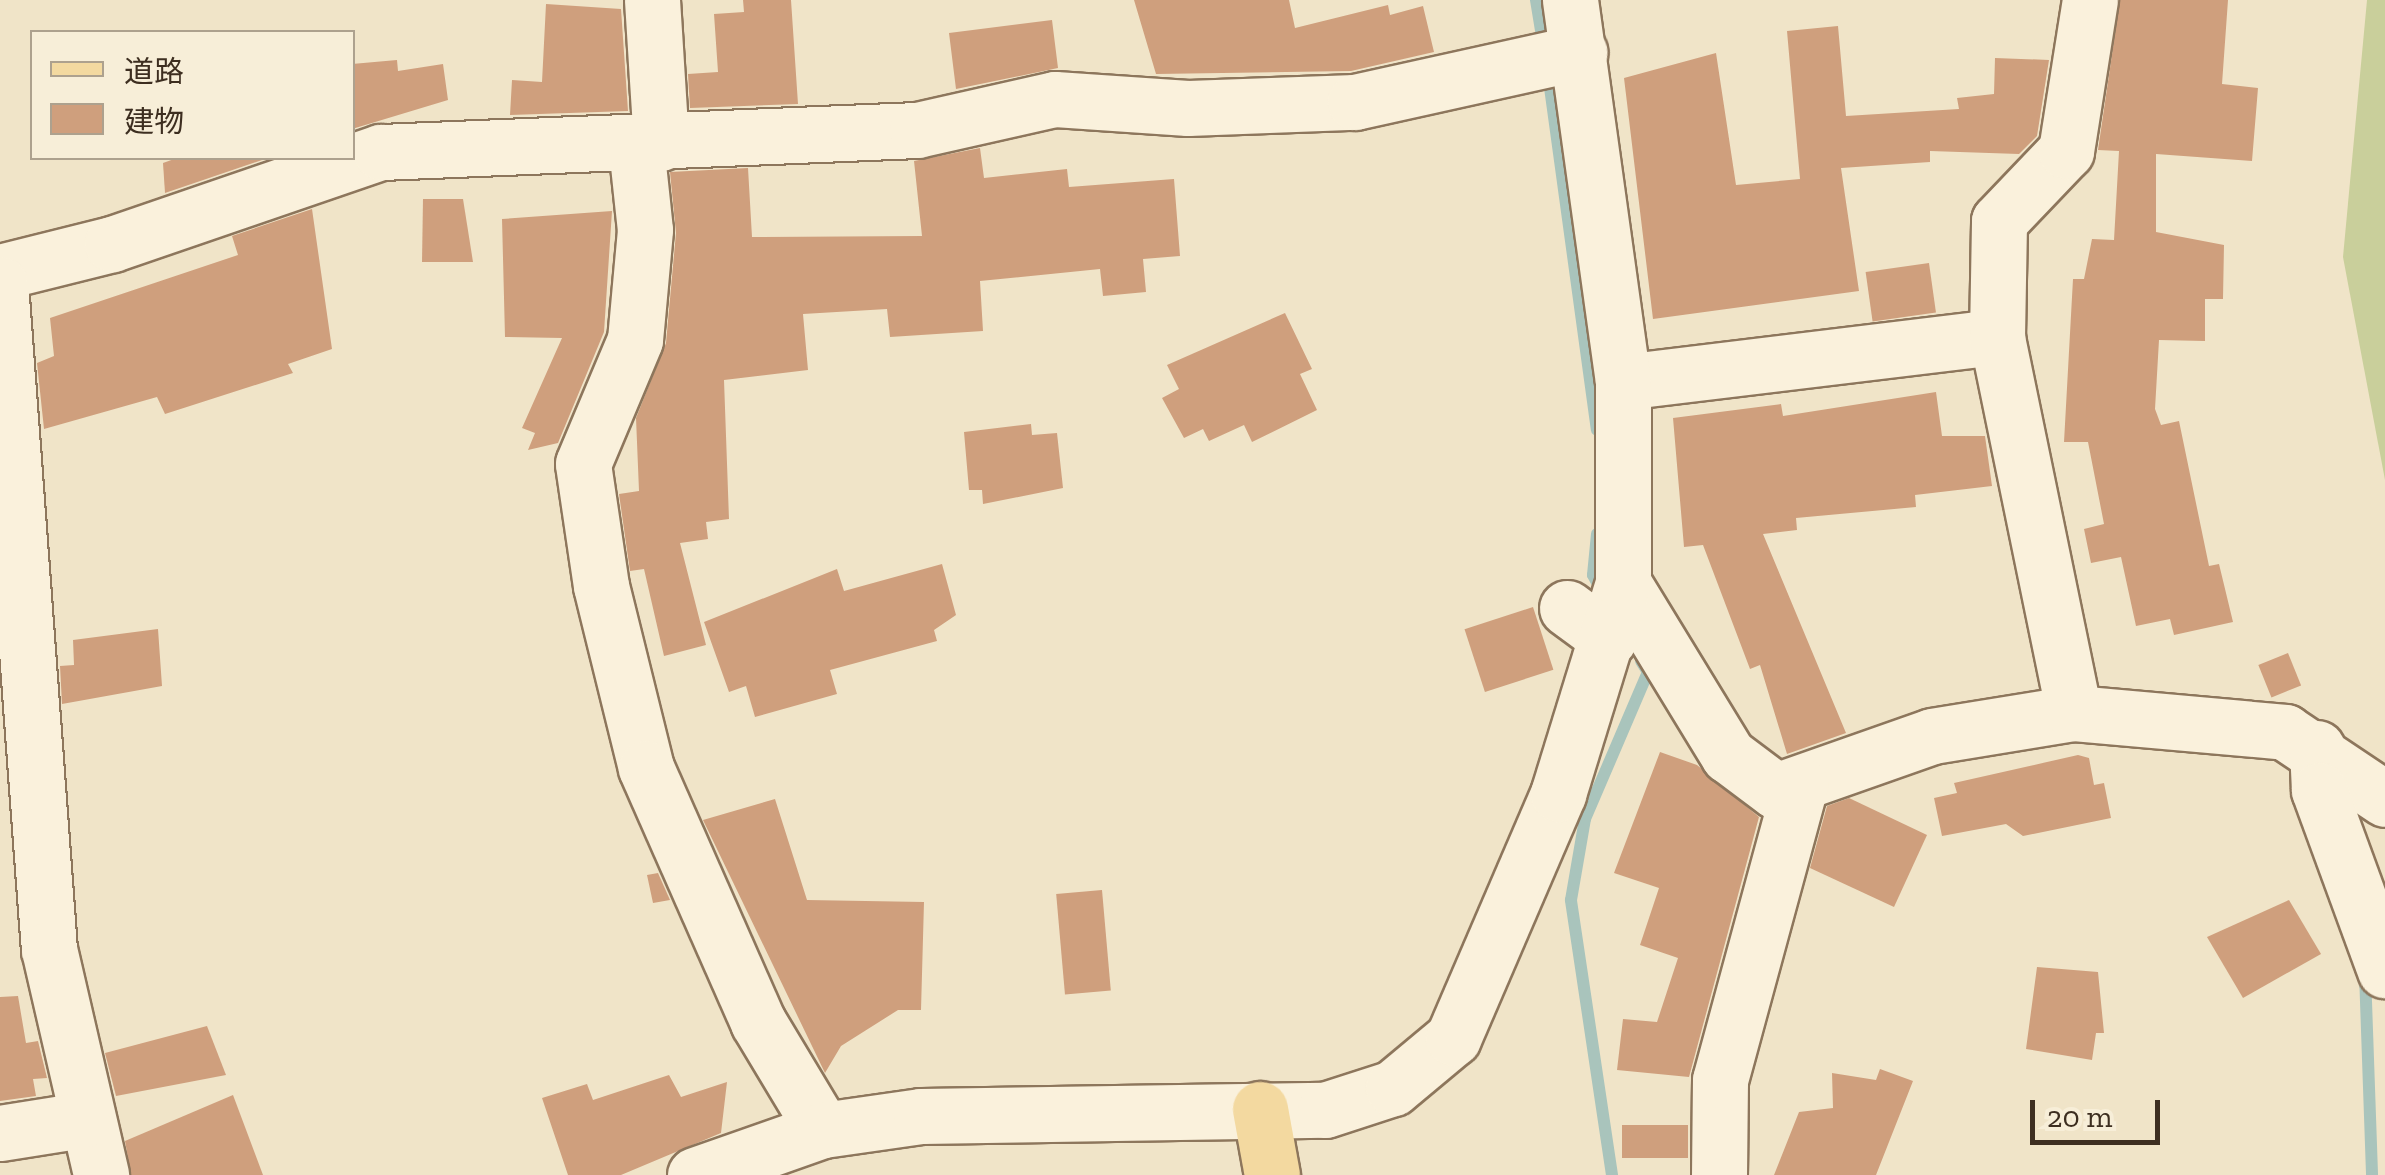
<!DOCTYPE html>
<html>
<head>
<meta charset="utf-8">
<style>
  body { margin:0 }
  #map { position:relative; width:2385px; height:1175px; overflow:hidden; background:#f0e4c8; font-family:"Zilla Slab","Noto Sans JP",serif }
  div>[style] { position:absolute }
  [style*='--x'] { left:calc(var(--x)*1px); top:calc(var(--y)*1px); width:calc(var(--w)*1px); rotate:calc(var(--a)*1deg) }
  .green>* { inset:0; background:#c9cf9b }
  .stream>* { height:12px; margin:-6px; padding:0 6px; transform-origin:6px; border-radius:6px; background:#a9c4bc }
  .building>* { inset:0; background:#cf9f7d; transform-origin:0 0 }
  .roads { filter:drop-shadow(2px 0 #8d765c) drop-shadow(-2px 0 #8d765c) drop-shadow(0 2px #8d765c) drop-shadow(0 -2px #8d765c) }
  .minor>* { height:55px; margin:-27.5px; padding:0 27.5px; transform-origin:27.5px; border-radius:27.5px; background:#faf1dc }
  .major>* { height:55px; margin:-27.5px; padding:0 27.5px; transform-origin:27.5px; border-radius:27.5px; background:#f3d9a0 }
  span { translate:-50% -50%; white-space:nowrap; text-align:center; line-height:1.15; -webkit-text-stroke:8px #f7eed8; paint-order:stroke }
  .legend { position:absolute; left:30px; top:30px; width:325px; height:130px; box-sizing:border-box; background:#f7eed8; border:2px solid #ada18e; margin:0; padding:12px 18px; list-style:none; font-size:30px; color:#3d2e20 }
  .legend li { display:flex; align-items:center; gap:20px; height:50px }
  .legend b { width:50px; border:2px solid #ada18e }
  .scale { position:absolute; left:2030px; top:1100px; width:130px; height:45px; box-sizing:border-box; border:5px solid #3d2e20; border-top:0; padding-left:12px; font-size:30px; line-height:35px; white-space:nowrap; color:#3d2e20; -webkit-text-stroke:8px #f7eed8; paint-order:stroke }
</style>
</head>
<body>
<div id="map">
  <div class="green">
    <i style="clip-path:polygon(2367px 0,2385px 0,2385px 480px,2343px 257px)"></i>
  </div>
  <div class="stream">
    <i style="--x:1536;--y:0;--w:50;--a:80.7"></i>
    <i style="--x:1548;--y:73;--w:360;--a:82.2"></i>
    <i style="--x:1597;--y:534;--w:41;--a:95.6"></i>
    <i style="--x:1593;--y:575;--w:19;--a:62"></i>
    <i style="--x:2365;--y:973;--w:202;--a:88"></i>
    <i style="--x:1612;--y:1175;--w:278;--a:-98.5"></i>
    <i style="--x:1571;--y:900;--w:82;--a:-80.2"></i>
    <i style="--x:1585;--y:819;--w:160;--a:-66.8"></i>
    <i style="--x:1648;--y:672;--w:13;--a:-122"></i>
  </div>
  <div class="building">
    <i style="clip-path:polygon(743px 0,791px 0,798px 104px,690px 108px,688px 74px,718px 72px,714px 14px,744px 12px)"></i>
    <i style="clip-path:polygon(1134px 0,1289px 0,1295px 28px,1388px 5px,1390px 15px,1423px 6px,1434px 52px,1351px 71px,1156px 74px)"></i>
    <i style="clip-path:polygon(2120px 0,2228px 0,2222px 84px,2258px 88px,2252px 161px,2156px 154px,2156px 232px,2224px 245px,2223px 299px,2205px 299px,2205px 341px,2159px 340px,2155px 409px,2161px 425px,2179px 421px,2209px 566px,2219px 564px,2233px 622px,2174px 635px,2170px 619px,2136px 626px,2121px 557px,2091px 563px,2084px 529px,2104px 524px,2088px 442px,2064px 442px,2073px 279px,2084px 279px,2092px 239px,2114px 240px,2119px 151px,2098px 150px)"></i>
    <i style="clip-path:polygon(546px 4px,621px 9px,628px 111px,510px 115px,512px 80px,542px 82px)"></i>
    <i style="clip-path:polygon(1052px 20px,1058px 68px,956px 89px,949px 33px)"></i>
    <i style="clip-path:polygon(1838px 26px,1846px 116px,1959px 109px,1957px 98px,1994px 94px,1995px 58px,2049px 60px,2037px 136px,2019px 154px,1930px 151px,1930px 162px,1841px 168px,1859px 291px,1653px 319px,1624px 78px,1716px 53px,1736px 185px,1800px 179px,1787px 31px)"></i>
    <i style="clip-path:polygon(397px 60px,398px 71px,443px 64px,448px 100px,352px 129px,352px 64px)"></i>
    <i style="clip-path:polygon(980px 148px,984px 178px,1067px 169px,1069px 187px,1174px 179px,1180px 256px,1143px 259px,1146px 292px,1103px 296px,1100px 269px,980px 281px,983px 331px,890px 337px,887px 309px,803px 314px,808px 370px,724px 380px,729px 519px,706px 522px,708px 539px,680px 543px,706px 645px,664px 656px,644px 569px,630px 571px,619px 494px,639px 491px,636px 418px,666px 343px,676px 233px,670px 172px,748px 168px,752px 237px,922px 236px,914px 161px)"></i>
    <i style="clip-path:polygon(177px 158px,268px 158px,165px 193px,163px 163px)"></i>
    <i style="clip-path:polygon(423px 199px,463px 199px,473px 262px,422px 262px)"></i>
    <i style="clip-path:polygon(312px 209px,332px 349px,288px 364px,293px 373px,165px 414px,157px 397px,44px 429px,37px 363px,54px 356px,50px 318px,238px 255px,232px 236px)"></i>
    <i style="clip-path:polygon(612px 211px,604px 332px,558px 443px,528px 450px,535px 433px,522px 428px,562px 338px,505px 337px,502px 219px)"></i>
    <i style="left:1929px;top:263px;width:50px;height:64px;rotate:82deg"></i>
    <i style="clip-path:polygon(1285px 313px,1312px 369px,1300px 374px,1317px 410px,1252px 442px,1244px 425px,1209px 441px,1203px 429px,1184px 438px,1162px 398px,1179px 389px,1167px 365px)"></i>
    <i style="clip-path:polygon(1936px 392px,1942px 436px,1985px 436px,1992px 486px,1915px 495px,1916px 507px,1796px 518px,1797px 530px,1763px 534px,1846px 733px,1787px 754px,1760px 665px,1750px 669px,1703px 545px,1684px 547px,1673px 418px,1781px 404px,1783px 416px)"></i>
    <i style="clip-path:polygon(1031px 424px,1032px 435px,1057px 433px,1063px 488px,983px 504px,982px 490px,969px 490px,964px 432px)"></i>
    <i style="clip-path:polygon(942px 564px,956px 615px,934px 630px,937px 641px,830px 670px,837px 694px,755px 717px,746px 686px,729px 692px,704px 622px,837px 569px,844px 591px)"></i>
    <i style="left:1533px;top:607px;width:66px;height:72px;rotate:72deg"></i>
    <i style="clip-path:polygon(158px 629px,162px 686px,62px 704px,60px 666px,74px 665px,73px 640px)"></i>
    <i style="left:2288px;top:653px;width:35px;height:32px;rotate:68deg"></i>
    <i style="clip-path:polygon(1660px 752px,1697px 765px,1759px 817px,1689px 1077px,1617px 1070px,1623px 1019px,1657px 1022px,1678px 958px,1640px 945px,1659px 888px,1614px 873px)"></i>
    <i style="clip-path:polygon(2078px 755px,2089px 758px,2094px 785px,2104px 783px,2111px 818px,2023px 836px,2006px 824px,1942px 836px,1934px 798px,1957px 793px,1954px 783px)"></i>
    <i style="clip-path:polygon(1849px 798px,1927px 835px,1894px 907px,1810px 868px,1827px 806px)"></i>
    <i style="clip-path:polygon(775px 799px,807px 900px,924px 902px,921px 1010px,898px 1010px,841px 1046px,825px 1073px,703px 820px)"></i>
    <i style="clip-path:polygon(658px 873px,670px 900px,653px 903px,647px 875px)"></i>
    <i style="left:1102px;top:890px;width:101px;height:46px;rotate:85deg"></i>
    <i style="clip-path:polygon(2289px 900px,2321px 954px,2243px 998px,2207px 937px)"></i>
    <i style="clip-path:polygon(2037px 967px,2098px 972px,2104px 1033px,2096px 1033px,2092px 1060px,2026px 1049px)"></i>
    <i style="clip-path:polygon(18px 996px,26px 1043px,38px 1041px,47px 1078px,33px 1079px,36px 1096px,0 1101px,0 997px)"></i>
    <i style="clip-path:polygon(207px 1026px,226px 1075px,116px 1096px,105px 1053px)"></i>
    <i style="clip-path:polygon(1880px 1069px,1913px 1081px,1876px 1175px,1774px 1175px,1799px 1112px,1833px 1108px,1832px 1073px,1876px 1080px)"></i>
    <i style="clip-path:polygon(669px 1075px,681px 1097px,727px 1082px,721px 1133px,621px 1175px,568px 1175px,542px 1098px,587px 1084px,593px 1100px)"></i>
    <i style="clip-path:polygon(233px 1095px,263px 1175px,131px 1175px,125px 1141px)"></i>
    <i style="left:1688px;top:1125px;width:33px;height:66px;rotate:90deg"></i>
  </div>
  <div class="roads">
    <div class="minor">
      <i style="--x:652;--y:0;--w:143;--a:86.4"></i>
      <i style="--x:636;--y:146;--w:84;--a:83.9"></i>
      <i style="--x:645;--y:230;--w:110;--a:95.2"></i>
      <i style="--x:635;--y:340;--w:134;--a:112.8"></i>
      <i style="--x:583;--y:464;--w:123;--a:81.6"></i>
      <i style="--x:601;--y:586;--w:187;--a:76.1"></i>
      <i style="--x:646;--y:768;--w:278;--a:66.2"></i>
      <i style="--x:758;--y:1022;--w:126;--a:59"></i>
      <i style="--x:0;--y:272;--w:115;--a:-14"></i>
      <i style="--x:112;--y:244;--w:284;--a:-18.9"></i>
      <i style="--x:381;--y:152;--w:536;--a:-2.35"></i>
      <i style="--x:917;--y:130;--w:141;--a:-12.7"></i>
      <i style="--x:1055;--y:99;--w:133;--a:3.9"></i>
      <i style="--x:1188;--y:108;--w:167;--a:-2.1"></i>
      <i style="--x:1355;--y:102;--w:230;--a:-12.5"></i>
      <i style="--x:0;--y:284;--w:667;--a:85.79"></i>
      <i style="--x:49;--y:949;--w:232;--a:77"></i>
      <i style="--x:1623;--y:382;--w:377;--a:-6.9"></i>
      <i style="--x:1623;--y:583;--w:202;--a:58.6"></i>
      <i style="--x:1728;--y:755;--w:60;--a:36.9"></i>
      <i style="--x:1776;--y:791;--w:165;--a:-19.4"></i>
      <i style="--x:1932;--y:736;--w:144;--a:-9.2"></i>
      <i style="--x:2074;--y:713;--w:212;--a:5.1"></i>
      <i style="--x:2285;--y:732;--w:120;--a:33.8"></i>
      <i style="--x:1567;--y:608;--w:52;--a:36.4"></i>
      <i style="--x:2074;--y:713;--w:384;--a:-101.6"></i>
      <i style="--x:1997;--y:337;--w:116;--a:-89"></i>
      <i style="--x:1999;--y:221;--w:97;--a:-46.3"></i>
      <i style="--x:2066;--y:151;--w:153;--a:-81"></i>
      <i style="--x:2317;--y:748;--w:42;--a:87.3"></i>
      <i style="--x:2319;--y:790;--w:192;--a:69.9"></i>
      <i style="--x:0;--y:1133;--w:83;--a:-9"></i>
      <i style="--x:695;--y:1175;--w:136;--a:-19.4"></i>
      <i style="--x:823;--y:1130;--w:99;--a:-8.1"></i>
      <i style="--x:921;--y:1116;--w:404;--a:-0.9"></i>
      <i style="--x:1325;--y:1110;--w:71;--a:-17.9"></i>
      <i style="--x:1393;--y:1088;--w:78;--a:-39.8"></i>
      <i style="--x:1453;--y:1038;--w:266;--a:-66.7"></i>
      <i style="--x:1558;--y:794;--w:221;--a:-72.9"></i>
      <i style="--x:1623;--y:583;--w:201;--a:-90"></i>
      <i style="--x:1623;--y:382;--w:386;--a:-97.9"></i>
      <i style="--x:1719;--y:1175;--w:95;--a:-89.4"></i>
      <i style="--x:1720;--y:1080;--w:306;--a:-74.8"></i>
    </div>
    <div class="major">
      <i style="--x:1260;--y:1109;--w:67;--a:79.7"></i>
    </div>
  </div>
  <ul class="legend">
  <li><b style="height:12px;background:#f3d9a0"></b>道路</li>
  <li><b style="height:28px;background:#cf9f7d"></b>建物</li>
  </ul>
  <div class="scale">20 m</div>
</div>
</body>
</html>
